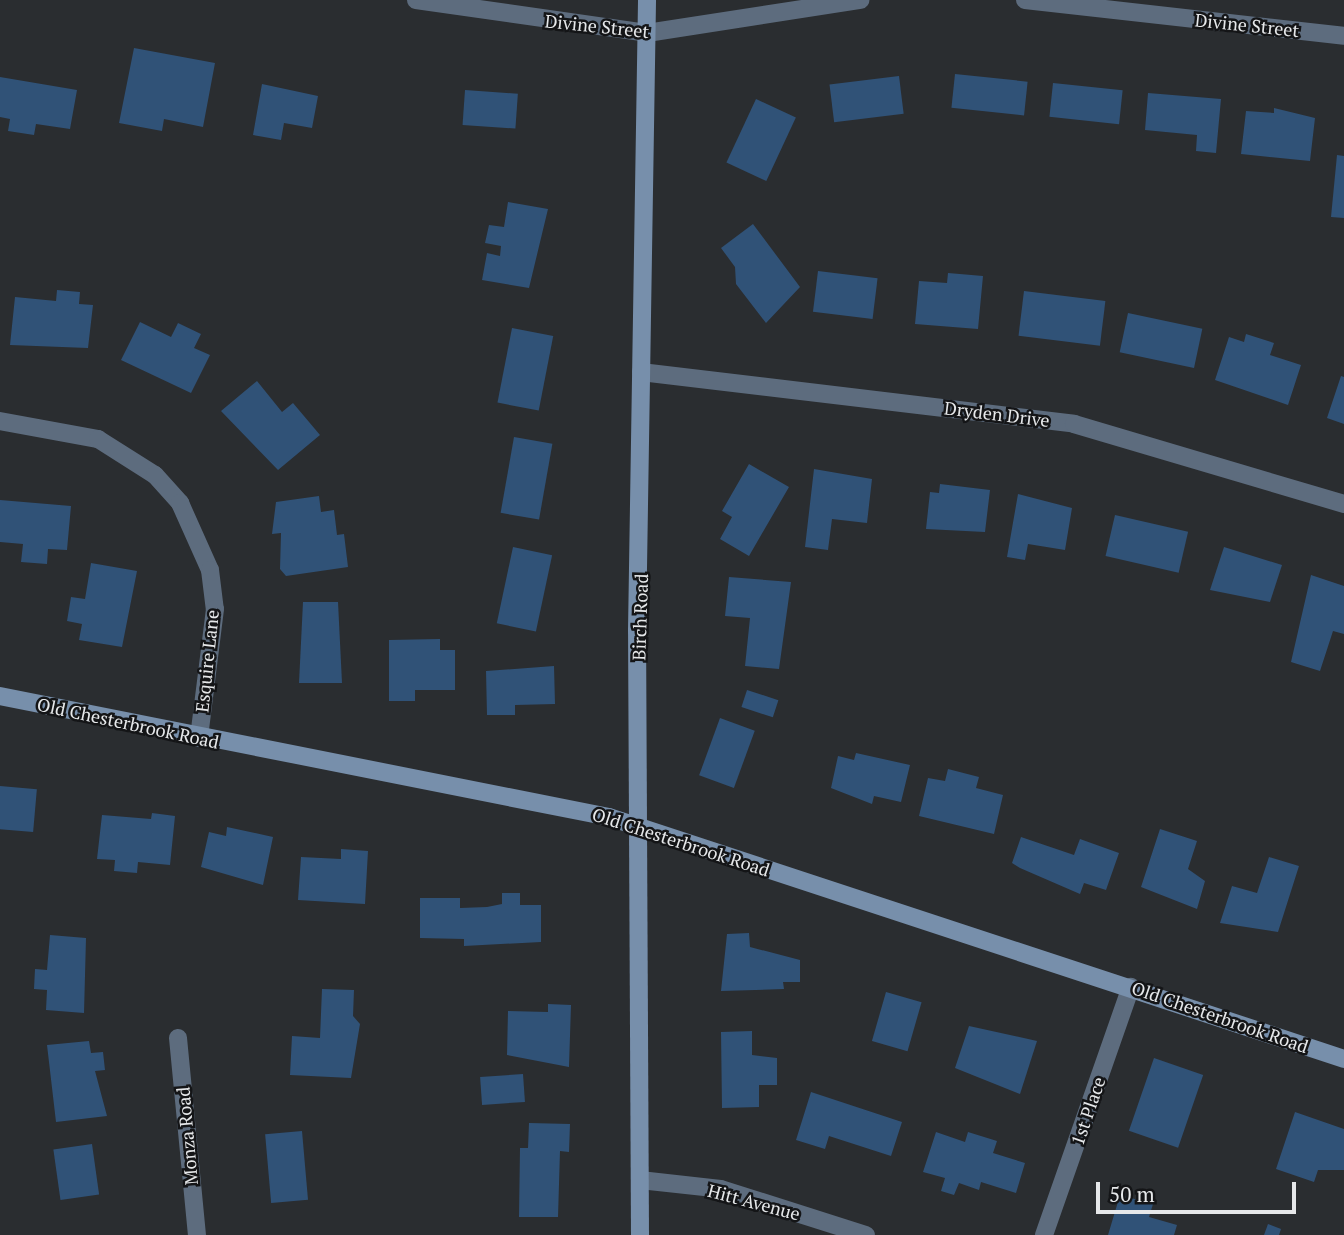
<!DOCTYPE html>
<html>
<head>
<meta charset="utf-8">
<style>
  body { margin:0 }
  #map { position:relative; width:1344px; height:1235px; overflow:hidden; background:#2a2d30; font-family:"PT Serif",serif }
  div>[style] { position:absolute }
  [style*='--x'] { left:calc(var(--x)*1px); top:calc(var(--y)*1px); width:calc(var(--w)*1px); rotate:calc(var(--a)*1deg) }
  .building>* { inset:0; background:#305277; transform-origin:0 0 }
  .street>* { height:18px; margin:-9px; padding:0 9px; transform-origin:9px; border-radius:9px; background:#5d6c7e }
  .secondary>* { height:18px; margin:-9px; padding:0 9px; transform-origin:9px; border-radius:9px; background:#778fab }
  span { translate:-50% -50%; white-space:nowrap; text-align:center; line-height:1.15; -webkit-text-stroke:5px #141517; paint-order:stroke }
  .street-label { font-size:18px; color:#e6e8ea }
  .scale { position:absolute; left:1096px; top:1182px; width:200px; height:32px; box-sizing:border-box; border:4px solid #e6e8ea; border-top:0; padding-left:9px; font-size:21px; line-height:24px; white-space:nowrap; color:#e6e8ea; -webkit-text-stroke:5px #141517; paint-order:stroke }
</style>
</head>
<body>
<div id="map">
  <div class="building">
    <i style="clip-path:polygon(134px 48px,215px 63px,203px 127px,164px 119px,162px 131px,119px 123px)"></i>
    <i style="left:955px;top:74px;width:73px;height:34px;rotate:6deg"></i>
    <i style="left:899px;top:76px;width:38px;height:70px;rotate:83deg"></i>
    <i style="clip-path:polygon(0 77px,77px 90px,70px 129px,36px 124px,34px 135px,8px 131px,10px 119px,0 117px)"></i>
    <i style="left:1053px;top:83px;width:70px;height:34px;rotate:6deg"></i>
    <i style="clip-path:polygon(262px 84px,318px 96px,312px 128px,284px 123px,281px 140px,253px 135px)"></i>
    <i style="left:465px;top:90px;width:53px;height:35px;rotate:4deg"></i>
    <i style="clip-path:polygon(1148px 93px,1221px 99px,1216px 153px,1196px 151px,1197px 135px,1145px 130px)"></i>
    <i style="left:756px;top:99px;width:44px;height:70px;rotate:25deg"></i>
    <i style="clip-path:polygon(1274px 108px,1315px 118px,1310px 161px,1241px 154px,1246px 111px,1274px 113px)"></i>
    <i style="clip-path:polygon(1337px 155px,1344px 156px,1344px 218px,1331px 217px)"></i>
    <i style="clip-path:polygon(508px 202px,548px 209px,529px 288px,482px 280px,487px 253px,500px 256px,501px 246px,485px 243px,489px 225px,504px 227px)"></i>
    <i style="clip-path:polygon(753px 224px,800px 287px,766px 323px,736px 284px,735px 267px,721px 248px)"></i>
    <i style="left:818px;top:271px;width:60px;height:41px;rotate:7deg"></i>
    <i style="clip-path:polygon(948px 273px,983px 276px,978px 329px,915px 324px,919px 281px,947px 283px)"></i>
    <i style="clip-path:polygon(57px 290px,80px 292px,79px 304px,93px 305px,88px 348px,10px 345px,15px 297px,56px 301px)"></i>
    <i style="left:1024px;top:291px;width:82px;height:45px;rotate:7deg"></i>
    <i style="left:1128px;top:313px;width:76px;height:40px;rotate:12deg"></i>
    <i style="clip-path:polygon(140px 322px,171px 337px,178px 323px,201px 334px,194px 348px,210px 355px,191px 393px,121px 360px)"></i>
    <i style="left:512px;top:328px;width:42px;height:76px;rotate:11deg"></i>
    <i style="clip-path:polygon(1246px 334px,1274px 343px,1270px 355px,1301px 365px,1288px 405px,1215px 380px,1229px 337px,1244px 342px)"></i>
    <i style="clip-path:polygon(1341px 376px,1344px 377px,1344px 424px,1327px 418px)"></i>
    <i style="clip-path:polygon(257px 381px,282px 412px,293px 403px,320px 435px,278px 470px,221px 411px)"></i>
    <i style="left:514px;top:437px;width:39px;height:77px;rotate:10deg"></i>
    <i style="clip-path:polygon(749px 464px,789px 487px,749px 556px,720px 539px,732px 517px,722px 511px)"></i>
    <i style="clip-path:polygon(814px 469px,872px 479px,867px 523px,832px 519px,828px 550px,805px 547px)"></i>
    <i style="clip-path:polygon(940px 484px,990px 490px,985px 532px,926px 529px,930px 492px,939px 493px)"></i>
    <i style="clip-path:polygon(1018px 494px,1072px 508px,1065px 550px,1028px 544px,1025px 560px,1007px 557px)"></i>
    <i style="clip-path:polygon(319px 496px,321px 512px,334px 510px,337px 535px,344px 534px,348px 567px,286px 576px,280px 569px,281px 533px,272px 534px,276px 502px)"></i>
    <i style="clip-path:polygon(0 500px,71px 506px,67px 550px,48px 549px,47px 564px,21px 562px,23px 544px,0 542px)"></i>
    <i style="left:1115px;top:515px;width:75px;height:42px;rotate:13deg"></i>
    <i style="left:513px;top:547px;width:40px;height:78px;rotate:12deg"></i>
    <i style="clip-path:polygon(1224px 547px,1282px 565px,1270px 602px,1210px 590px)"></i>
    <i style="clip-path:polygon(91px 563px,137px 571px,122px 647px,79px 640px,82px 624px,67px 621px,71px 597px,85px 599px)"></i>
    <i style="clip-path:polygon(1311px 575px,1344px 586px,1344px 634px,1333px 631px,1320px 671px,1291px 662px)"></i>
    <i style="clip-path:polygon(729px 577px,791px 582px,779px 669px,745px 666px,750px 618px,725px 616px)"></i>
    <i style="clip-path:polygon(303px 602px,338px 602px,342px 683px,299px 683px)"></i>
    <i style="clip-path:polygon(440px 639px,440px 650px,455px 650px,455px 690px,415px 690px,415px 701px,389px 701px,389px 640px)"></i>
    <i style="clip-path:polygon(554px 666px,555px 704px,515px 705px,515px 715px,487px 715px,486px 671px)"></i>
    <i style="left:747px;top:690px;width:33px;height:18px;rotate:18deg"></i>
    <i style="left:720px;top:718px;width:37px;height:61px;rotate:20deg"></i>
    <i style="clip-path:polygon(856px 753px,910px 765px,901px 802px,874px 796px,872px 804px,831px 788px,838px 756px,854px 760px)"></i>
    <i style="clip-path:polygon(948px 769px,979px 777px,976px 788px,1003px 795px,994px 834px,919px 816px,928px 778px,945px 781px)"></i>
    <i style="left:0;top:786px;width:37px;height:43px;rotate:5deg"></i>
    <i style="clip-path:polygon(152px 813px,175px 816px,170px 865px,138px 862px,137px 873px,114px 871px,115px 860px,97px 859px,102px 815px,151px 819px)"></i>
    <i style="clip-path:polygon(227px 827px,273px 837px,263px 885px,201px 867px,209px 832px,226px 836px)"></i>
    <i style="clip-path:polygon(1160px 829px,1197px 841px,1188px 869px,1205px 881px,1197px 909px,1141px 887px)"></i>
    <i style="clip-path:polygon(1021px 837px,1074px 855px,1080px 839px,1119px 853px,1106px 890px,1084px 883px,1080px 894px,1020px 868px,1012px 863px)"></i>
    <i style="clip-path:polygon(341px 849px,368px 851px,365px 904px,298px 900px,301px 857px,341px 859px)"></i>
    <i style="clip-path:polygon(1269px 857px,1299px 866px,1278px 932px,1220px 923px,1232px 886px,1257px 893px)"></i>
    <i style="clip-path:polygon(502px 893px,520px 893px,520px 905px,541px 905px,541px 942px,464px 946px,464px 939px,420px 938px,420px 898px,460px 898px,460px 908px,487px 907px,502px 904px)"></i>
    <i style="clip-path:polygon(749px 933px,750px 947px,800px 960px,800px 982px,783px 982px,784px 989px,721px 991px,727px 934px)"></i>
    <i style="clip-path:polygon(50px 935px,86px 938px,84px 1013px,46px 1010px,47px 990px,34px 989px,35px 969px,47px 970px)"></i>
    <i style="clip-path:polygon(322px 989px,354px 990px,353px 1016px,360px 1024px,351px 1078px,290px 1075px,292px 1036px,320px 1038px)"></i>
    <i style="left:886px;top:992px;width:37px;height:51px;rotate:16deg"></i>
    <i style="clip-path:polygon(548px 1004px,571px 1005px,569px 1067px,507px 1055px,508px 1011px,548px 1012px)"></i>
    <i style="clip-path:polygon(969px 1026px,1037px 1041px,1020px 1094px,955px 1068px)"></i>
    <i style="clip-path:polygon(752px 1031px,752px 1055px,777px 1058px,777px 1085px,759px 1085px,759px 1107px,722px 1108px,721px 1032px)"></i>
    <i style="clip-path:polygon(89px 1041px,91px 1053px,103px 1052px,105px 1070px,95px 1071px,107px 1116px,56px 1122px,47px 1045px)"></i>
    <i style="left:1154px;top:1058px;width:52px;height:77px;rotate:19deg"></i>
    <i style="left:523px;top:1074px;width:28px;height:43px;rotate:86deg"></i>
    <i style="clip-path:polygon(811px 1092px,902px 1122px,891px 1156px,829px 1136px,825px 1149px,796px 1140px)"></i>
    <i style="clip-path:polygon(1295px 1112px,1344px 1129px,1344px 1170px,1318px 1170px,1314px 1182px,1276px 1169px)"></i>
    <i style="clip-path:polygon(529px 1123px,570px 1124px,569px 1152px,560px 1151px,558px 1217px,519px 1217px,520px 1148px,528px 1148px)"></i>
    <i style="left:302px;top:1131px;width:69px;height:37px;rotate:85deg"></i>
    <i style="clip-path:polygon(936px 1132px,965px 1142px,968px 1132px,997px 1141px,993px 1153px,1025px 1163px,1016px 1193px,981px 1182px,979px 1190px,959px 1183px,954px 1195px,941px 1191px,945px 1178px,923px 1172px)"></i>
    <i style="left:92px;top:1144px;width:51px;height:39px;rotate:82deg"></i>
    <i style="clip-path:polygon(1120px 1195px,1153px 1204px,1149px 1217px,1177px 1225px,1174px 1235px,1108px 1235px)"></i>
    <i style="clip-path:polygon(1268px 1224px,1281px 1229px,1279px 1235px,1264px 1235px)"></i>
  </div>
  <div class="street">
    <i style="--x:416;--y:0;--w:233;--a:8.1"></i>
    <i style="--x:647;--y:33;--w:216;--a:-8.8"></i>
    <i style="--x:1025;--y:0;--w:321;--a:6.4"></i>
    <i style="--x:641;--y:372;--w:436;--a:6.8"></i>
    <i style="--x:1074;--y:424;--w:282;--a:16.5"></i>
    <i style="--x:0;--y:421;--w:100;--a:10.4"></i>
    <i style="--x:98;--y:439;--w:67;--a:32.3"></i>
    <i style="--x:155;--y:475;--w:38;--a:48"></i>
    <i style="--x:180;--y:503;--w:73;--a:65.9"></i>
    <i style="--x:210;--y:570;--w:39;--a:83"></i>
    <i style="--x:215;--y:609;--w:130;--a:97.1"></i>
    <i style="--x:178;--y:1038;--w:198;--a:84.5"></i>
    <i style="--x:640;--y:1180;--w:81;--a:6.3"></i>
    <i style="--x:721;--y:1189;--w:152;--a:17.6"></i>
    <i style="--x:1044;--y:1235;--w:263;--a:-70.7"></i>
  </div>
  <div class="secondary">
    <i style="--x:0;--y:696;--w:621;--a:11.24"></i>
    <i style="--x:609;--y:817;--w:774;--a:18.22"></i>
    <i style="--x:640;--y:1235;--w:604;--a:-90.28"></i>
    <i style="--x:637;--y:631;--w:631;--a:-89.09"></i>
  </div>
  <div class="street-label">
    <span style="left:1247px;top:25px;rotate:6deg">Divine Street</span>
    <span style="left:597px;top:26px;rotate:6deg">Divine Street</span>
    <span style="left:997px;top:414px;rotate:7deg">Dryden Drive</span>
    <span style="left:640px;top:617px;rotate:-88deg">Birch Road</span>
    <span style="left:207px;top:661px;rotate:-84deg">Esquire Lane</span>
    <span style="left:128px;top:723px;rotate:12deg">Old Chesterbrook Road</span>
    <span style="left:681px;top:842px;rotate:18deg">Old Chesterbrook Road</span>
    <span style="left:1220px;top:1017px;rotate:19deg">Old Chesterbrook Road</span>
    <span style="left:1088px;top:1111px;rotate:-71deg">1st Place</span>
    <span style="left:187px;top:1136px;rotate:-95deg">Monza Road</span>
    <span style="left:754px;top:1202px;rotate:15deg">Hitt Avenue</span>
  </div>
  <div class="scale">50 m</div>
</div>
</body>
</html>
